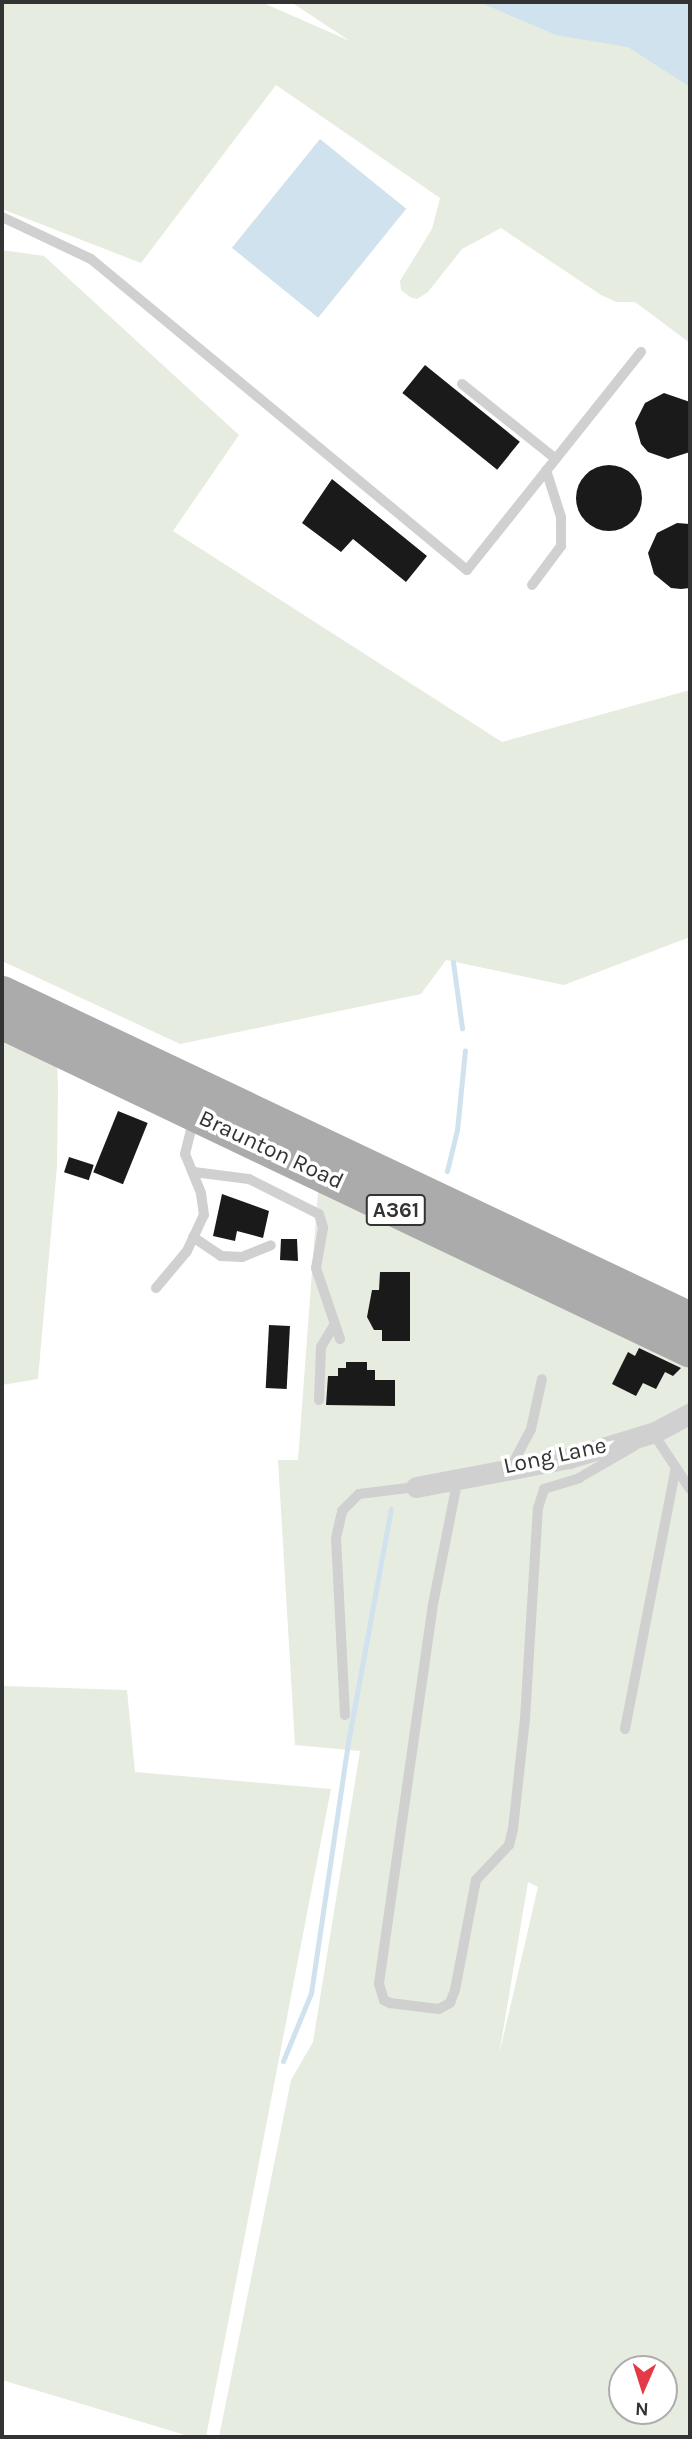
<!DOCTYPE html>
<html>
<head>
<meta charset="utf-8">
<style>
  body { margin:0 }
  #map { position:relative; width:692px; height:2439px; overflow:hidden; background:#fff; font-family:Karla,sans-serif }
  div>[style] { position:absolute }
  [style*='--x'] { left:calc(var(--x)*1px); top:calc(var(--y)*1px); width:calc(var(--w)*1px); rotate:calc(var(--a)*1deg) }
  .green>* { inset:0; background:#e6ecdf }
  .water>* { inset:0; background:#cfe2ee; transform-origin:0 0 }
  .stream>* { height:5px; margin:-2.5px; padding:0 2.5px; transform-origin:2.5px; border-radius:2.5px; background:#cfe2ee }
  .building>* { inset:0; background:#1a1a1a; transform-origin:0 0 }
  .round { border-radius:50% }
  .service>* { height:10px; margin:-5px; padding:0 5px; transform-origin:5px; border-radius:5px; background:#d0d0d0 }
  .minor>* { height:21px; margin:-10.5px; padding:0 10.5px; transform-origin:10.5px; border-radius:10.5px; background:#d0d0d0 }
  .primary>* { height:33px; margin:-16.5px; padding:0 16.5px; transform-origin:16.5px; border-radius:16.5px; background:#ababab }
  span { translate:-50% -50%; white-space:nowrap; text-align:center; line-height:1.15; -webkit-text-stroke:7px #fff; paint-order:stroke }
  .shield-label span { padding:2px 5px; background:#fff; border:2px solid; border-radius:5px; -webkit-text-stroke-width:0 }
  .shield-label { font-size:21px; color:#333; font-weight:700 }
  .street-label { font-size:23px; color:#333 }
  .frame { position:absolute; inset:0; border:4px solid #333; pointer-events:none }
  .north { position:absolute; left:608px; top:2355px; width:70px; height:70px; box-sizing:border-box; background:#fff; border:2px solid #adadad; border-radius:50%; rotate:183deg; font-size:19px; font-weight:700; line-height:28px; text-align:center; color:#333 }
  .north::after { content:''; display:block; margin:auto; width:24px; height:32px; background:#e43a47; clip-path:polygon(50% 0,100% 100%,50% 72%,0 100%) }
</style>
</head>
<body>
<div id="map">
  <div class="green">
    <i style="clip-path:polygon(2px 2px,261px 2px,350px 41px,291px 2px,690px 2px,690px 343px,635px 302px,616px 302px,601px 295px,501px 228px,462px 249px,428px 292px,417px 299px,410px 297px,401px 290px,400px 281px,432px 229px,440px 198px,276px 85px,141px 263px,2px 209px)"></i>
    <i style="clip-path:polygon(2px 250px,44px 256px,239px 435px,173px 531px,502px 742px,690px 690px,690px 937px,564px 985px,446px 960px,421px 994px,180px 1044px,2px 961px)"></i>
    <i style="clip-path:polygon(2px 1035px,57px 1060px,58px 1088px,57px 1166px,38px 1379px,2px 1385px)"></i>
    <i style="clip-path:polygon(evenodd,318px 1191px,690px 1369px,690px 2437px,219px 2437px,291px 2080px,313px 2042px,360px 1751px,295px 1745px,278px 1460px,298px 1460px,318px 1191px,528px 1882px,538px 1887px,499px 2055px,528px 1882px,318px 1191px,622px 2369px,664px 2369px,664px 2411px,622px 2411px,622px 2369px)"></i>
    <i style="clip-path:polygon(2px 1686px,127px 1690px,135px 1772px,331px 1789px,206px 2437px,192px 2437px,2px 2380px)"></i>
  </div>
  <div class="water">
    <i style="clip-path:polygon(479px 2px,690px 2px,690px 87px,628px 47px,556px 35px)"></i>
    <i style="left:320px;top:139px;width:111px;height:140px;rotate:39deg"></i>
  </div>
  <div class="stream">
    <i style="--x:453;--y:962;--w:67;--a:82.2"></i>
    <i style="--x:447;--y:1171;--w:42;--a:-76.3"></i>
    <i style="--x:457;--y:1130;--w:80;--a:-84.3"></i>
    <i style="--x:283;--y:2061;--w:74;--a:-67.6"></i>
    <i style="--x:311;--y:1993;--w:259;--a:-81.6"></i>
    <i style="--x:349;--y:1737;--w:232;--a:-79.6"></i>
  </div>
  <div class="building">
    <i style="left:425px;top:365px;width:122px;height:36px;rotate:39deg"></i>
    <i style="clip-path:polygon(664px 393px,690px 402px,690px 452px,668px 459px,648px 452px,641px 444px,635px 423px,645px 403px)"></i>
    <i class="round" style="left:576px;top:465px;width:66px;height:66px"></i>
    <i style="clip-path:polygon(332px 479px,427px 556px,406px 582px,353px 539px,341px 552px,302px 523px)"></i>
    <i style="clip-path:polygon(677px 523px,690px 524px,690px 588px,681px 589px,671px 588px,654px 574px,648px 553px,657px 533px)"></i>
    <i style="left:118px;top:1111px;width:32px;height:66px;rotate:22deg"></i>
    <i style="left:69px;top:1157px;width:26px;height:16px;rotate:18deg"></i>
    <i style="clip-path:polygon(222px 1194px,269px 1211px,263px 1238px,237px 1231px,235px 1241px,213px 1236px)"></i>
    <i style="clip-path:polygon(281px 1239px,297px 1239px,298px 1261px,280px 1260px)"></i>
    <i style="clip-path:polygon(380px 1272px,410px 1272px,410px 1341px,382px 1341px,382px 1330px,374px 1330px,367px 1317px,372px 1290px,379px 1290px)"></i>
    <i style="left:269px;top:1325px;width:21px;height:63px;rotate:3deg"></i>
    <i style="clip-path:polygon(639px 1348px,681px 1368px,673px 1376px,665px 1372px,656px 1389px,643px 1383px,636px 1396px,612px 1384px,628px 1352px,635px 1356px)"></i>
    <i style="clip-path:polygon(346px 1362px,367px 1362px,367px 1370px,375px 1370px,375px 1380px,395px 1380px,395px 1406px,326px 1405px,328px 1376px,338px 1376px,338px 1368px,346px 1368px)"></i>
  </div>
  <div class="service">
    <i style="--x:2;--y:217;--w:98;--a:25.3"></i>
    <i style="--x:91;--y:259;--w:488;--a:39.6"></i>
    <i style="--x:467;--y:570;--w:279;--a:-51.4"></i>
    <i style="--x:462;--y:384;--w:120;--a:38.6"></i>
    <i style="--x:532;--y:585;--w:49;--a:-53.4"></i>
    <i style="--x:561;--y:546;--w:29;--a:-90"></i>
    <i style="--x:561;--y:517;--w:49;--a:-107.7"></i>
    <i style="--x:194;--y:1172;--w:55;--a:7.3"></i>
    <i style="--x:249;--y:1179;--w:78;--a:26.6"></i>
    <i style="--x:319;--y:1214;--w:15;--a:74"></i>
    <i style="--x:323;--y:1228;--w:41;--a:99.9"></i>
    <i style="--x:316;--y:1268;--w:75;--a:71.3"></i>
    <i style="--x:193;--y:1237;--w:34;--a:34"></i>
    <i style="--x:221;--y:1256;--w:21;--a:3"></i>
    <i style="--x:242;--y:1257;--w:31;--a:-22"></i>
    <i style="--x:156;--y:1288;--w:48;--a:-50"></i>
    <i style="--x:187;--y:1251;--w:40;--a:-65"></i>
    <i style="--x:204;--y:1215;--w:22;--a:-98"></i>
    <i style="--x:201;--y:1193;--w:42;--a:-112.3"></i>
    <i style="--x:185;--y:1154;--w:36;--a:-76"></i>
    <i style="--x:319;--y:1400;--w:53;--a:-87.8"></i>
    <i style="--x:321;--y:1347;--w:27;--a:-59"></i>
    <i style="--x:653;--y:1433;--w:67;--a:56.5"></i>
    <i style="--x:511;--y:1467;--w:43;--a:-62.2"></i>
    <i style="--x:531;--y:1429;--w:51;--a:-77.6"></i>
    <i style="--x:458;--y:1478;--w:128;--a:101.2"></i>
    <i style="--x:433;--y:1604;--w:384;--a:98.1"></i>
    <i style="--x:379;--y:1984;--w:17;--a:73"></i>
    <i style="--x:384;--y:2000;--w:7;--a:27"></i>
    <i style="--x:390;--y:2003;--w:49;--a:7"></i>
    <i style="--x:439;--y:2009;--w:13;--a:-29"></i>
    <i style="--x:450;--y:2003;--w:14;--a:-69"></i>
    <i style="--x:455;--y:1990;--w:112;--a:-79.2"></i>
    <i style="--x:476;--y:1880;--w:48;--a:-46.7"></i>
    <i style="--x:509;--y:1845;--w:16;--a:-76"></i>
    <i style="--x:513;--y:1829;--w:111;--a:-83.8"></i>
    <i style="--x:525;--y:1719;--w:211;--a:-86.5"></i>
    <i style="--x:538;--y:1508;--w:20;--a:-72"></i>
    <i style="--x:544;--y:1489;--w:37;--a:-17"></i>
    <i style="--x:579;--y:1478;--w:64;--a:-30.2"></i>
    <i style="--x:345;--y:1715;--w:177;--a:-92.9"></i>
    <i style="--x:336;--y:1538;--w:28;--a:-77"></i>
    <i style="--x:342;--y:1511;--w:24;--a:-45"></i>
    <i style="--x:359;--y:1494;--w:57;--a:-7"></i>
    <i style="--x:625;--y:1729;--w:263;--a:-79"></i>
  </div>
  <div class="minor">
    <i style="--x:416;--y:1487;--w:156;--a:-10.7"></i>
    <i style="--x:569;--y:1458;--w:90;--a:-16.8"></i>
    <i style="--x:655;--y:1432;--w:40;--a:-28"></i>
  </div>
  <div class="primary">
    <i style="--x:2;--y:992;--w:761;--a:25.35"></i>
    <i style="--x:2;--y:1023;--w:762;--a:25.49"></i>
  </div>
  <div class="shield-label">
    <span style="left:396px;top:1210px">A361</span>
  </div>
  <div class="street-label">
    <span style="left:271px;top:1150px;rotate:25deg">Braunton Road</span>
    <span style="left:555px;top:1456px;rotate:-12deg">Long Lane</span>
  </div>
  <div class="frame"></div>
  <div class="north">N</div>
</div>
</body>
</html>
